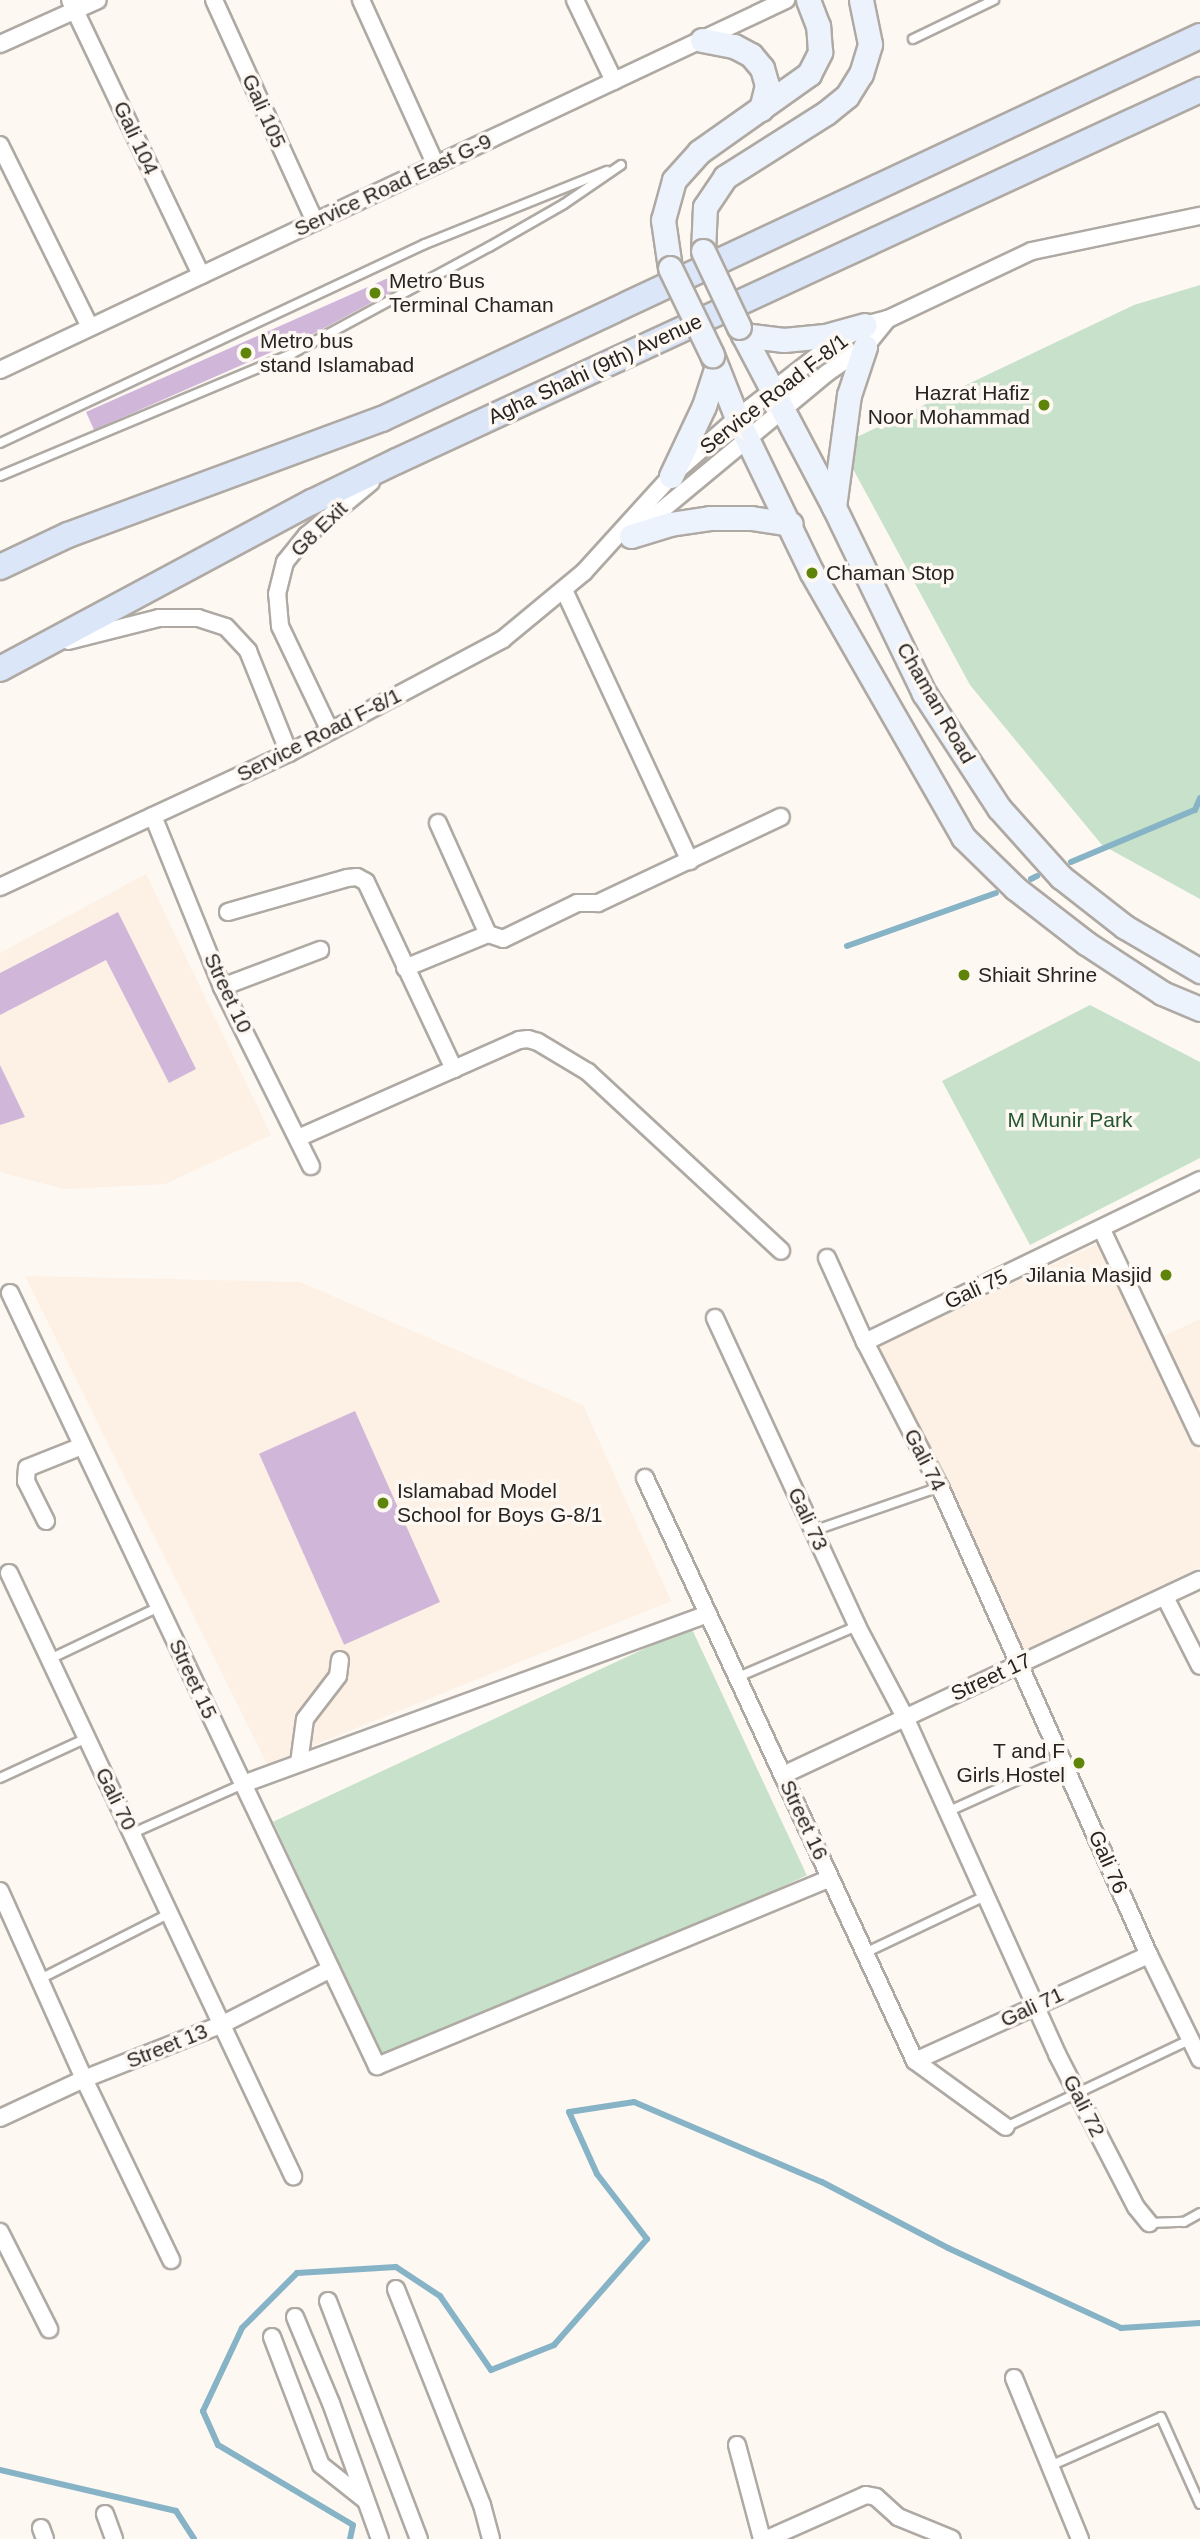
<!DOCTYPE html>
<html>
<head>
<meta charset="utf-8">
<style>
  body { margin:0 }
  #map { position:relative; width:1200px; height:2539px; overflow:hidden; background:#fef8f3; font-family:Helvetica,sans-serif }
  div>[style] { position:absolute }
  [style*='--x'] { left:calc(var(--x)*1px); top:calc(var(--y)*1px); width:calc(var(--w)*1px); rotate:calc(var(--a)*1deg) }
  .built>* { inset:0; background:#fdf0e4 }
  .green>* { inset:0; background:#c8e1cb; transform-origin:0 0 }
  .stream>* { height:6px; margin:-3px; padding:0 3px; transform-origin:3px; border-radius:3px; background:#87b3c6 }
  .building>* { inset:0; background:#d0b7da; transform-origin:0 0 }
  .roads { filter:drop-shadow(2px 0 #afa9a3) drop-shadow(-2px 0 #afa9a3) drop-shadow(0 2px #afa9a3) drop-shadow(0 -2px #afa9a3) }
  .lane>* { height:8px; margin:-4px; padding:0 4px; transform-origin:4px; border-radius:4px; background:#fff }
  .street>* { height:16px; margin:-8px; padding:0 8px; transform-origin:8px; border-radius:8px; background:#fff }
  .secondary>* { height:23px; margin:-11.5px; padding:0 11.5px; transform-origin:11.5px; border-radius:11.5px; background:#edf3fc }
  .primary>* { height:24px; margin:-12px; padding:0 12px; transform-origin:12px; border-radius:12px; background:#dce6f9 }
  .bridges { filter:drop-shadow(2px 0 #afa9a3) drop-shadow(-2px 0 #afa9a3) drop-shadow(0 2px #afa9a3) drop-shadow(0 -2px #afa9a3) }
  .secondary-bridge>* { height:23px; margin:-11.5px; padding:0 11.5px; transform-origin:11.5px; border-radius:11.5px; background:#edf3fc }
  .dots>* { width:19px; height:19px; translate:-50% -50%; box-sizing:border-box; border:4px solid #fef8f3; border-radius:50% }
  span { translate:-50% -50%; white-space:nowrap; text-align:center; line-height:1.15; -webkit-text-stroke:7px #fef8f3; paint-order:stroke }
  .street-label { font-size:21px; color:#262321 }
  .poi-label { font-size:21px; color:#262321 }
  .left { translate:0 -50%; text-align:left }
  .right { translate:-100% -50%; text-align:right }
  .park-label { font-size:21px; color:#245731 }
</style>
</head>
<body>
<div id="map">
  <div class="built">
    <i style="clip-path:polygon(146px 874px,271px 1135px,165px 1184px,64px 1189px,0 1172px,0 953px)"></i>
    <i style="clip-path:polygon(1101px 1242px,1200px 1453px,1200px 1567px,1018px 1653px,875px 1348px)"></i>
    <i style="clip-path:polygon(25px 1276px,300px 1282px,583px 1405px,671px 1601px,267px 1764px)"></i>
    <i style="clip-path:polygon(1200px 1319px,1200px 1416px,1162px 1337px)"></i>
  </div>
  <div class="green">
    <i style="clip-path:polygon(1200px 285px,1200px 899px,1102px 845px,970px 685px,840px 445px,1134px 305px)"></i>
    <i style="clip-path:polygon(1090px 1005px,1200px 1062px,1200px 1158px,1030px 1245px,942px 1081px)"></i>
    <i style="left:691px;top:1627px;width:274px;height:461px;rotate:65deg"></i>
  </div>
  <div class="stream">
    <i style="--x:1071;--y:862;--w:134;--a:-22.8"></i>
    <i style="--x:1195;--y:810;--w:13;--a:-67"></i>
    <i style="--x:1031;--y:879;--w:7;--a:-27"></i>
    <i style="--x:847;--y:946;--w:158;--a:-19.6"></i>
    <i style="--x:0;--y:2470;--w:181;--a:13.1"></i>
    <i style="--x:176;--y:2511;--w:33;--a:57"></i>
    <i style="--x:350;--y:2539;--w:14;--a:-78"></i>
    <i style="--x:353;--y:2525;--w:157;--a:-149.3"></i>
    <i style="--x:218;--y:2445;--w:37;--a:-114"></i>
    <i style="--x:203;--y:2411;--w:92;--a:-64.8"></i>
    <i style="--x:242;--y:2328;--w:78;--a:-45"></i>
    <i style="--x:297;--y:2273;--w:99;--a:-3.5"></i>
    <i style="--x:396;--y:2267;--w:53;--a:33.4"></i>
    <i style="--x:440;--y:2296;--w:90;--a:55.4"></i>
    <i style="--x:491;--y:2370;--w:68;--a:-21.6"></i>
    <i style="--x:554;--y:2345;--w:141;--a:-48.7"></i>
    <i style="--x:647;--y:2239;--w:82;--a:-127.6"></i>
    <i style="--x:597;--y:2174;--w:68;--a:-114.3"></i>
    <i style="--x:569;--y:2112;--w:66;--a:-8.7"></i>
    <i style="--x:634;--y:2102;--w:204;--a:23.1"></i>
    <i style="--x:822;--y:2182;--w:142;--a:27.6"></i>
    <i style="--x:948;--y:2248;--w:191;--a:24.8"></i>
    <i style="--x:1121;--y:2328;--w:79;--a:-3.6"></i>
  </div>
  <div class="building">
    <i style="clip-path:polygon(397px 274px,402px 286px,317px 332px,94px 430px,86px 412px)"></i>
    <i style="clip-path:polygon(118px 912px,196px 1069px,169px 1083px,106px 960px,0 1015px,0 973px)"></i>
    <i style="clip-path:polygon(0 1065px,25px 1117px,0 1125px)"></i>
    <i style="left:355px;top:1411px;width:209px;height:105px;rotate:66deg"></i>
  </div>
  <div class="roads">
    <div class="lane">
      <i style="--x:913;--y:39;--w:90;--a:-25.7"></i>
      <i style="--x:0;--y:443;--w:469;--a:-25.1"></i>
      <i style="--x:425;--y:244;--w:196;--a:-21.9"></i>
      <i style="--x:0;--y:476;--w:316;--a:-22.7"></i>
      <i style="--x:291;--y:354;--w:225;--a:-28.4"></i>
      <i style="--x:489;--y:247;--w:86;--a:-29.8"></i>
      <i style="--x:564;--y:204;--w:69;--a:-34.4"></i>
      <i style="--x:813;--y:1531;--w:134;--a:-19.1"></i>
      <i style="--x:50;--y:1659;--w:121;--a:-25.5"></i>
      <i style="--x:738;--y:1677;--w:129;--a:-23.2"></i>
      <i style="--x:0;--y:1778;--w:96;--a:-24.7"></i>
      <i style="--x:947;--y:1812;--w:126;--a:-24.3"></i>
      <i style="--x:133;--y:1833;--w:120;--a:-24"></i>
      <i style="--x:865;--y:1953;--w:131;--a:-25.4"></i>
      <i style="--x:40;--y:1979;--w:146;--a:-26.9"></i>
      <i style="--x:1006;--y:2127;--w:205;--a:-25.4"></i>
      <i style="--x:1149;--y:2223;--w:35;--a:-2"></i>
      <i style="--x:1184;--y:2222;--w:18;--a:-29"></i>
      <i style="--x:1050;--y:2466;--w:121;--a:-23.8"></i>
      <i style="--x:1161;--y:2417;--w:95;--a:65.9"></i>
    </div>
    <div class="street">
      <i style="--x:70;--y:0;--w:305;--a:64.5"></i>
      <i style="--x:214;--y:0;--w:244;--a:65.5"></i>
      <i style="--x:361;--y:0;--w:181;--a:65.6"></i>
      <i style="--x:575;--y:0;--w:90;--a:64.3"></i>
      <i style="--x:0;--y:44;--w:107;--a:-24.2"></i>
      <i style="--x:0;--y:145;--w:203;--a:63.7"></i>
      <i style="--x:0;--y:370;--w:869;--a:-25.21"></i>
      <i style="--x:639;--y:529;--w:244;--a:-39.7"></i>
      <i style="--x:827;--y:373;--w:46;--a:-34.4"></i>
      <i style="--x:865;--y:347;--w:36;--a:-51"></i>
      <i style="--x:564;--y:590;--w:299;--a:65.1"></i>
      <i style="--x:68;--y:641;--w:94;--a:-14.2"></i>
      <i style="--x:159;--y:618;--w:39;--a:0"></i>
      <i style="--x:198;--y:618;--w:29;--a:18"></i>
      <i style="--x:226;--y:627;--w:33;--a:47"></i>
      <i style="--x:248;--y:651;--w:110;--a:68.1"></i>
      <i style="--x:330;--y:731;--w:116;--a:-115.5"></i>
      <i style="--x:280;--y:626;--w:32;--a:-95"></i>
      <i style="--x:277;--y:594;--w:33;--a:-76"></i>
      <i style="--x:285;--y:562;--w:35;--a:-51"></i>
      <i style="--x:307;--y:535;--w:83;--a:-39.6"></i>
      <i style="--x:153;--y:816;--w:184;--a:68"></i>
      <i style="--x:222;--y:987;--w:200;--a:63.6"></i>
      <i style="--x:438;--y:823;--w:122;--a:65.8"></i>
      <i style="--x:0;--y:887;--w:319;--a:-24.9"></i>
      <i style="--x:289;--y:753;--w:242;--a:-28"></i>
      <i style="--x:503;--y:639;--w:105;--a:-39.6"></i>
      <i style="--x:584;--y:572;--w:130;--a:-47.8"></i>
      <i style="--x:671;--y:476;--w:88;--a:-41.3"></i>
      <i style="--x:737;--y:418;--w:111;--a:-37.7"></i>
      <i style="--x:825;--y:350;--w:47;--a:-32"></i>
      <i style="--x:865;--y:325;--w:24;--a:-15"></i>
      <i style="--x:888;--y:319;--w:159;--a:-25.3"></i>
      <i style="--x:1032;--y:251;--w:172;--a:-11.8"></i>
      <i style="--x:228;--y:912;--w:124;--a:-15.9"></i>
      <i style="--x:347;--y:878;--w:10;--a:-6"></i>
      <i style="--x:357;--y:877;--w:10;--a:29"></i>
      <i style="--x:366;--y:882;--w:207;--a:64.8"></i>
      <i style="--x:405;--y:968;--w:90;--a:-22.3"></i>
      <i style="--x:488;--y:934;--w:16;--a:18"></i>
      <i style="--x:503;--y:939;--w:82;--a:-25.9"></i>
      <i style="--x:577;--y:903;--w:21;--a:0"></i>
      <i style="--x:598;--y:903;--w:202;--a:-25.2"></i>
      <i style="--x:222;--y:987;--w:105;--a:-20.7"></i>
      <i style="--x:298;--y:1138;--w:242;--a:-23.9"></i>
      <i style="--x:519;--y:1040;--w:9;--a:-6"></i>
      <i style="--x:528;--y:1039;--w:10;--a:17"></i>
      <i style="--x:538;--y:1042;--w:58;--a:31"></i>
      <i style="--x:588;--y:1072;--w:263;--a:42.8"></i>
      <i style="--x:1102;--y:1230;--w:229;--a:64.7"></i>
      <i style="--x:827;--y:1258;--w:92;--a:65.7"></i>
      <i style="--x:865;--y:1342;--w:163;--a:62.7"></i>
      <i style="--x:940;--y:1487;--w:513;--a:65.94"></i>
      <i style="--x:1149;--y:1955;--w:116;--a:63.9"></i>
      <i style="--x:10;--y:1293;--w:856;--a:64.6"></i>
      <i style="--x:377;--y:2066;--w:490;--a:-22.5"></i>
      <i style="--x:715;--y:1318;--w:339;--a:65.2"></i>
      <i style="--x:857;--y:1626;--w:103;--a:62.2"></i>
      <i style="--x:905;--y:1717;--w:370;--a:65.7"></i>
      <i style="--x:1057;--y:2054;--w:172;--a:62.7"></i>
      <i style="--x:1136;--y:2207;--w:21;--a:51"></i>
      <i style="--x:865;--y:1342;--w:372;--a:-25.8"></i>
      <i style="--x:645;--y:1478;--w:642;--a:65.15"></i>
      <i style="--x:915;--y:2061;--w:112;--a:36"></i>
      <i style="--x:46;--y:1521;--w:45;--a:-116.6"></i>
      <i style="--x:26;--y:1481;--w:13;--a:-86"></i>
      <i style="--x:27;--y:1468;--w:59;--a:-21.8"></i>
      <i style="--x:9;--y:1573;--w:667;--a:64.78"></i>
      <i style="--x:1165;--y:1597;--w:77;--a:63.1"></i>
      <i style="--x:299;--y:1763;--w:44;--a:-82.2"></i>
      <i style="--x:305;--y:1719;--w:54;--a:-52.5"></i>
      <i style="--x:338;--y:1676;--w:16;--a:-83"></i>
      <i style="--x:783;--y:1775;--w:460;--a:-25.1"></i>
      <i style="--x:243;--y:1784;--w:495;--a:-20.1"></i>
      <i style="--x:0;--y:1891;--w:206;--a:65.9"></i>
      <i style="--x:84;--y:2079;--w:201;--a:64.3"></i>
      <i style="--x:915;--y:2061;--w:257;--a:-24.4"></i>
      <i style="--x:0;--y:2118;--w:93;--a:-24.9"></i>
      <i style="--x:84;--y:2079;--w:149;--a:-21.6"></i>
      <i style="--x:223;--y:2024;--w:121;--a:-27"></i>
      <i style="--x:0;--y:2232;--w:109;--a:63.2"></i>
      <i style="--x:396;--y:2289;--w:232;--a:68.3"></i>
      <i style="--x:482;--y:2505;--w:35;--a:75"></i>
      <i style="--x:328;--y:2301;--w:255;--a:69.1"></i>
      <i style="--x:295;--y:2317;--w:93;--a:67.3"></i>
      <i style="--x:331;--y:2403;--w:145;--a:70.2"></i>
      <i style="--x:272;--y:2337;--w:137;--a:69.1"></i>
      <i style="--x:321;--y:2465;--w:56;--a:38.5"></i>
      <i style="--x:1014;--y:2378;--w:174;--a:67.7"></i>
      <i style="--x:737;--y:2445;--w:97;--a:75.1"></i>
      <i style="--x:105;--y:2514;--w:27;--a:70"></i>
      <i style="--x:41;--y:2528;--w:12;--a:70"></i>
      <i style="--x:767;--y:2539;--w:108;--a:-24"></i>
      <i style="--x:866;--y:2495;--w:10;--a:11"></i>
      <i style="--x:876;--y:2497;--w:30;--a:42"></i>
      <i style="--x:898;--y:2517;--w:58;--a:22.2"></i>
    </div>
    <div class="secondary">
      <i style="--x:702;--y:40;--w:33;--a:11"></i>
      <i style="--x:734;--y:46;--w:19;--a:28"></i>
      <i style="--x:751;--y:55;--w:17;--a:50"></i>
      <i style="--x:762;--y:68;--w:18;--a:74"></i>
      <i style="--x:767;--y:85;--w:25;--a:104"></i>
      <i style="--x:703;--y:251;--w:44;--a:-87.4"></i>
      <i style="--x:705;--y:207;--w:36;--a:-56"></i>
      <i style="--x:725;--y:177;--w:120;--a:-32.4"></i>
      <i style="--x:826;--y:113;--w:27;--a:-39"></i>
      <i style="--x:847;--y:96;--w:26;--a:-58"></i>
      <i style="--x:861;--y:74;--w:31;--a:-73"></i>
      <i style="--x:870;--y:44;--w:45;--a:-101.6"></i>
      <i style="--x:670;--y:268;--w:49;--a:-98.3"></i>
      <i style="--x:663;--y:220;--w:41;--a:-74.6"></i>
      <i style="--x:674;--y:180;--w:38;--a:-48"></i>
      <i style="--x:699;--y:152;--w:135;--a:-35.3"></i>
      <i style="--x:809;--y:74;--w:25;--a:-63"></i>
      <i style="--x:820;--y:52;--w:26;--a:-94"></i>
      <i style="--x:818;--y:26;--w:28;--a:-111"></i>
      <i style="--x:739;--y:327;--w:204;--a:62.2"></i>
      <i style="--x:834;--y:507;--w:207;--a:64.2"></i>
      <i style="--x:924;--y:693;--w:137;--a:56.9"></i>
      <i style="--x:999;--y:808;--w:93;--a:48.1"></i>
      <i style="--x:1061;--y:877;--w:81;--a:38"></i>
      <i style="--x:1125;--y:927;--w:87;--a:30.4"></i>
      <i style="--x:743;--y:335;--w:41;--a:7"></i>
      <i style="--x:784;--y:340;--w:41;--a:-5.6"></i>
      <i style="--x:825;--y:336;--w:41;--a:-15.4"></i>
      <i style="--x:712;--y:355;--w:68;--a:68.4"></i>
      <i style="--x:737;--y:418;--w:172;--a:64.2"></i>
      <i style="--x:812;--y:573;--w:304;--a:60.2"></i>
      <i style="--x:963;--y:837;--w:73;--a:44.4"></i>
      <i style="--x:1015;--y:888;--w:90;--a:37.8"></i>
      <i style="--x:1086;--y:943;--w:91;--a:33.3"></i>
      <i style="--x:1162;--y:993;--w:41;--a:22.8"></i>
      <i style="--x:671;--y:476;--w:77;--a:-64.8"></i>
      <i style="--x:704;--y:406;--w:39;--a:-72"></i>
      <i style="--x:834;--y:507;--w:113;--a:-82.4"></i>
      <i style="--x:849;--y:395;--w:51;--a:-71.6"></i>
      <i style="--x:631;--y:536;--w:41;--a:-17.1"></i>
      <i style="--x:670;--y:524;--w:40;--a:-8.5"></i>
      <i style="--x:710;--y:518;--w:41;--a:0"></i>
      <i style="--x:751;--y:518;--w:40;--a:8.5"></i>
    </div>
    <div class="primary">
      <i style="--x:0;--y:567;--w:75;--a:-25.2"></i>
      <i style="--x:68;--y:535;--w:335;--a:-20.3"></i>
      <i style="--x:382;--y:419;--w:903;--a:-25.09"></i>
      <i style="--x:0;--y:669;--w:354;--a:-28.2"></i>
      <i style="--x:312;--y:502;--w:94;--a:-25.8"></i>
      <i style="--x:397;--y:461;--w:885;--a:-24.8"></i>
    </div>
  </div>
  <div class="bridges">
    <div class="secondary-bridge">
      <i style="--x:703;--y:251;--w:84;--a:64.7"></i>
      <i style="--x:670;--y:268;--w:97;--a:64.2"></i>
    </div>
  </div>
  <div class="dots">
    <i style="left:375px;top:293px;background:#5e8509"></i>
    <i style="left:246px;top:353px;background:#5e8509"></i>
    <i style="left:1044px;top:405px;background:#5e8509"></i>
    <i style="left:812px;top:573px;background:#5e8509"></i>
    <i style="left:964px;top:975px;background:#5e8509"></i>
    <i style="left:1166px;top:1275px;background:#5e8509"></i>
    <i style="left:383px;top:1503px;background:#5e8509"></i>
    <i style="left:1079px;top:1763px;background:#5e8509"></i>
  </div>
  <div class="street-label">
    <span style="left:264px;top:111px;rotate:66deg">Gali 105</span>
    <span style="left:136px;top:138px;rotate:65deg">Gali 104</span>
    <span style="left:393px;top:185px;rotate:-25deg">Service Road East G-9</span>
    <span style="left:595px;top:369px;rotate:-25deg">Agha Shahi (9th) Avenue</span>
    <span style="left:774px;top:394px;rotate:-38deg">Service Road F-8/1</span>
    <span style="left:319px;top:529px;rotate:-44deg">G8 Exit</span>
    <span style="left:936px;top:703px;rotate:60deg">Chaman Road</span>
    <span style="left:319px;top:735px;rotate:-27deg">Service Road F-8/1</span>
    <span style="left:228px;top:993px;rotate:65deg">Street 10</span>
    <span style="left:976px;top:1289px;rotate:-25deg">Gali 75</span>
    <span style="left:925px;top:1460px;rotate:63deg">Gali 74</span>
    <span style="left:808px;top:1519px;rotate:65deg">Gali 73</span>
    <span style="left:991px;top:1677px;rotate:-25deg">Street 17</span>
    <span style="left:193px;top:1679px;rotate:65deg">Street 15</span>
    <span style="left:116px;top:1799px;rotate:64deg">Gali 70</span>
    <span style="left:804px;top:1820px;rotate:65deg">Street 16</span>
    <span style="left:1108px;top:1862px;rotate:66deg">Gali 76</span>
    <span style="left:1032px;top:2007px;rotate:-25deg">Gali 71</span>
    <span style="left:167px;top:2046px;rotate:-22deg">Street 13</span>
    <span style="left:1084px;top:2106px;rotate:63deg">Gali 72</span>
  </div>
  <div class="poi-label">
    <span class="left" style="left:389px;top:293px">Metro Bus<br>Terminal Chaman</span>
    <span class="left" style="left:260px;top:353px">Metro bus<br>stand Islamabad</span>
    <span class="right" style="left:1030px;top:405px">Hazrat Hafiz<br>Noor Mohammad</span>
    <span class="left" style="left:826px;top:573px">Chaman Stop</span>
    <span class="left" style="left:978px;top:975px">Shiait Shrine</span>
    <span class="right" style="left:1152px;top:1275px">Jilania Masjid</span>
    <span class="left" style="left:397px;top:1503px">Islamabad Model<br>School for Boys G-8/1</span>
    <span class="right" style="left:1065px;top:1763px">T and F<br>Girls Hostel</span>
  </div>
  <div class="park-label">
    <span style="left:1070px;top:1120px">M Munir Park</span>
  </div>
</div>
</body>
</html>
